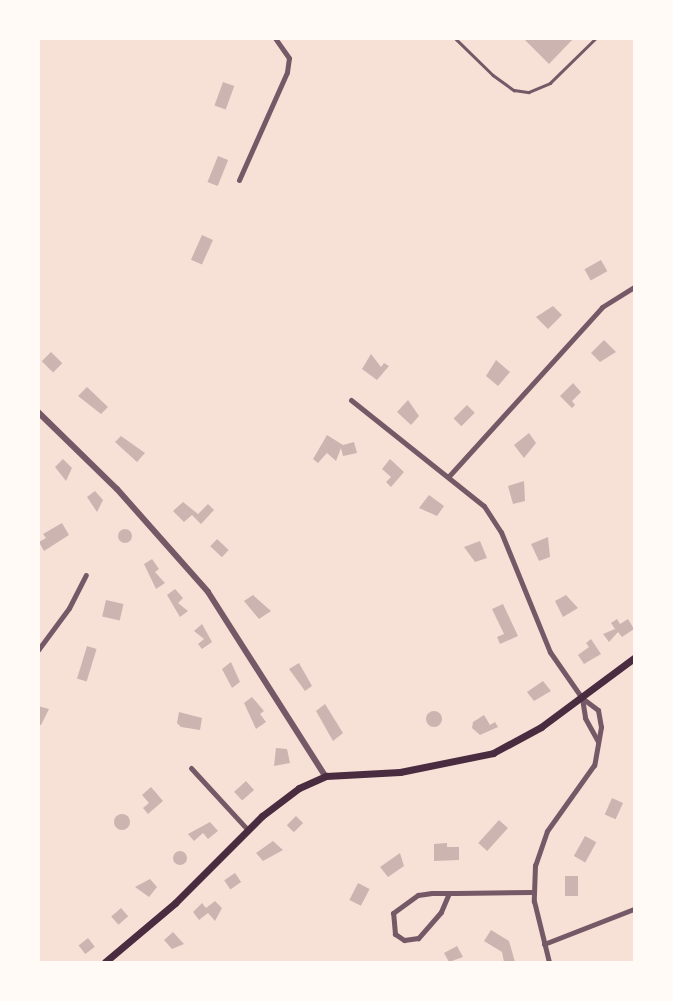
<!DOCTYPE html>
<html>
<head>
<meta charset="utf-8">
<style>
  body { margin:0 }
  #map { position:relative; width:673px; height:1001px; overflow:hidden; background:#f7e1d7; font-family:"Exo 2",sans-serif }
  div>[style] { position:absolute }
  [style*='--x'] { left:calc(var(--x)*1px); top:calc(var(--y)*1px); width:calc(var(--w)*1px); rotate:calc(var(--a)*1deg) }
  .building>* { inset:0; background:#ccb4b1; transform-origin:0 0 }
  .round { border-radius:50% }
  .service>* { height:2.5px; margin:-1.25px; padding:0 1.25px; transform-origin:1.25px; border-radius:1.25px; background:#755966 }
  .minor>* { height:5px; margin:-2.5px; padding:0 2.5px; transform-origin:2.5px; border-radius:2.5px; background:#755966 }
  .tertiary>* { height:6px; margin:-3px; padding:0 3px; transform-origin:3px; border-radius:3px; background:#755966 }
  .secondary>* { height:7px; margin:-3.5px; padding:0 3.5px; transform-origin:3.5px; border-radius:3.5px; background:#4a2c40 }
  span { translate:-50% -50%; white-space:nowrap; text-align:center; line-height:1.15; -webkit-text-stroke:5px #fffaf5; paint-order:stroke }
  .frame { position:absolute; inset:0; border:40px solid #fffaf5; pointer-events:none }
</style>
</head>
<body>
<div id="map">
  <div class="building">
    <i style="clip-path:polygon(523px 38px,574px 38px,549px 64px)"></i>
    <i style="left:223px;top:82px;width:12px;height:25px;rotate:20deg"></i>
    <i style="left:218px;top:156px;width:11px;height:28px;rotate:22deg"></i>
    <i style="left:202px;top:235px;width:12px;height:27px;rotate:24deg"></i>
    <i style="left:601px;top:260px;width:13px;height:19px;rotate:61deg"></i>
    <i style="clip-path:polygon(553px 306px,562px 315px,548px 329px,536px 317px)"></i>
    <i style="clip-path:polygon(604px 340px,616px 352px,600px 362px,591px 353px)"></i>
    <i style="left:51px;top:352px;width:16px;height:13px;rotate:45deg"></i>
    <i style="clip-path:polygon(371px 354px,381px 367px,384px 363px,389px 366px,377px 380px,362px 369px)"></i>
    <i style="clip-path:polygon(496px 360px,510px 372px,498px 386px,486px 376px)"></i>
    <i style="clip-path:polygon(573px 383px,581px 392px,572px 401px,575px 405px,572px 408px,560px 396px)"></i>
    <i style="clip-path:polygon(87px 387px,108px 407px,101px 414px,78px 396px)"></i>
    <i style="clip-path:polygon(408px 400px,419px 416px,411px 425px,397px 412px)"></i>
    <i style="left:467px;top:405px;width:11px;height:19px;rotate:45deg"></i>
    <i style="clip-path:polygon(529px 433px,536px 443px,524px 458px,514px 445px)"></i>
    <i style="clip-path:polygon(327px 435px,343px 445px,354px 442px,357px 453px,343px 456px,341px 448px,336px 461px,327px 453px,318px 463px,313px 459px)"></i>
    <i style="clip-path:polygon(121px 436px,145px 453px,137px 462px,115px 442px)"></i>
    <i style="clip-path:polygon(63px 459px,72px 468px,66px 481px,55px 467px)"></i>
    <i style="clip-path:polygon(390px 459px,404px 472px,391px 487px,386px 482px,391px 477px,382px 469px)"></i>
    <i style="clip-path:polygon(524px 481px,525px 501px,513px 504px,508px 486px)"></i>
    <i style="clip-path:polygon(95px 491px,103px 500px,97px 512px,87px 497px)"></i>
    <i style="clip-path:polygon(429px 495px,444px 506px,437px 516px,419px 508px)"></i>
    <i style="clip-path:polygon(183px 502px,198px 514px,208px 504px,214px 510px,201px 524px,192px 515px,184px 522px,173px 511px)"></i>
    <i style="clip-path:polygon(62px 523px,69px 535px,44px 551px,39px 542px,46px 538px,43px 534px)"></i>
    <i class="round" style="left:118px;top:529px;width:14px;height:14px"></i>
    <i style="clip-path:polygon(548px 537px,550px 557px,539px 561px,531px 544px)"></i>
    <i style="left:217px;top:539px;width:16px;height:10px;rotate:43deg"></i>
    <i style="clip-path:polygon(480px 541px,487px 558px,475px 562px,464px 547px)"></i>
    <i style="clip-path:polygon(152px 559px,159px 569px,155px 572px,165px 583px,156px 589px,144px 564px)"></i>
    <i style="clip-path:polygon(175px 589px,183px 598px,178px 603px,188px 611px,180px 617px,167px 595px)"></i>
    <i style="clip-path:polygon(253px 595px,271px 611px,259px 619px,244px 601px)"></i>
    <i style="clip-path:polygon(566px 595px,578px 608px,563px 617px,555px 601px)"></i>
    <i style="left:106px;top:600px;width:18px;height:17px;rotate:13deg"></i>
    <i style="clip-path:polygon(503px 604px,518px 636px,500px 644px,497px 637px,504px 634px,492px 609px)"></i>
    <i style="clip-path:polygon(617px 619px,620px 624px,628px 619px,634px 629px,622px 637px,618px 632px,609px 642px,603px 634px,615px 629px,611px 623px)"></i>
    <i style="clip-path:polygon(202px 624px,212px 642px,202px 649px,198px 644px,204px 639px,194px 631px)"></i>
    <i style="clip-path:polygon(591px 639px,601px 654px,584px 664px,578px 655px,589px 647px,586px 643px)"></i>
    <i style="left:87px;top:646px;width:10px;height:34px;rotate:17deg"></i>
    <i style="clip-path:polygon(231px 662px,240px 682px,232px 688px,222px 669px)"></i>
    <i style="clip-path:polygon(299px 663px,312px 686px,305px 691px,289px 669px)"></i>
    <i style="clip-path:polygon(543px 681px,551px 691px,534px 701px,527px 692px)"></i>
    <i style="clip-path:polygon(252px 697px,264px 711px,260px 714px,266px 722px,256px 729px,244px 703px)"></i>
    <i style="clip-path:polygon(325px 704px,343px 733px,333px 741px,316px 711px)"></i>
    <i style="clip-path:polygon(38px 706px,49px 709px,41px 725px,38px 725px)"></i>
    <i class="round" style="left:426px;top:711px;width:16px;height:16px"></i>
    <i style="clip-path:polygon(179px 712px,202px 718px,200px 730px,181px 727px,177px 723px)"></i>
    <i style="clip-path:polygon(484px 715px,490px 725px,495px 722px,498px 727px,480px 735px,472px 728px,473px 722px)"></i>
    <i style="clip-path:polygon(276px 748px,287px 749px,290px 763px,274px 766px)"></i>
    <i style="left:246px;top:781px;width:12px;height:16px;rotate:48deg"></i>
    <i style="clip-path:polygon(151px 787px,163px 801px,148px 814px,143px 808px,149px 803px,142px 795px)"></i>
    <i style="left:612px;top:798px;width:12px;height:18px;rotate:24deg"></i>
    <i class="round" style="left:114px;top:814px;width:16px;height:16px"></i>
    <i style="left:296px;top:816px;width:10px;height:13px;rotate:45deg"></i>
    <i style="left:499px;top:820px;width:12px;height:31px;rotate:42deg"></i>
    <i style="clip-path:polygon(210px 822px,218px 831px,208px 839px,203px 833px,194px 841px,188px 834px)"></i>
    <i style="left:585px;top:836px;width:13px;height:23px;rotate:29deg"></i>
    <i style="clip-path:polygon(273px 841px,283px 850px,263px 861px,256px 853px)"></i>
    <i style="clip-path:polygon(447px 843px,447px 847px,459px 847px,459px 860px,434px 861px,434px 844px)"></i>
    <i class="round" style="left:173px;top:851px;width:14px;height:14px"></i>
    <i style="clip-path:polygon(400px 853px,404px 866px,388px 877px,380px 867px)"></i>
    <i style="left:235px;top:873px;width:11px;height:13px;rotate:56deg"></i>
    <i style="left:565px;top:876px;width:13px;height:20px"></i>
    <i style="clip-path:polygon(150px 879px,157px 887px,149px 897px,135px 887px)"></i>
    <i style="left:358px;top:883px;width:13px;height:19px;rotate:27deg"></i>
    <i style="clip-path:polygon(215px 901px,222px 908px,215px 921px,208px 913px,199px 920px,193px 912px,202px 903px,206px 908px)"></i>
    <i style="left:121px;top:908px;width:11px;height:13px;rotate:49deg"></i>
    <i style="clip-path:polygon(491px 930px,509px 941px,515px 962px,504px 962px,502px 952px,484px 941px)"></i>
    <i style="clip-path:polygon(173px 932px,184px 944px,172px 949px,164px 940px)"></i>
    <i style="left:88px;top:938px;width:11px;height:12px;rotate:52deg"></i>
    <i style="clip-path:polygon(457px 946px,463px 957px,449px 962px,444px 953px)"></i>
  </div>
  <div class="service">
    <i style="--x:455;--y:38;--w:53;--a:44.2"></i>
    <i style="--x:493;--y:75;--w:26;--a:36"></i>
    <i style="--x:514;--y:90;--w:15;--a:8"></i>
    <i style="--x:529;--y:92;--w:23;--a:-23"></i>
    <i style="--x:550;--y:83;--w:64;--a:-44.4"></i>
  </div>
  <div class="minor">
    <i style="--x:239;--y:180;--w:118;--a:-66"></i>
    <i style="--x:287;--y:72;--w:14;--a:-82"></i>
    <i style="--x:289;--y:58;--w:24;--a:-125"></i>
    <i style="--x:351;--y:400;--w:170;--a:38.6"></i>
    <i style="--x:484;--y:506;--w:31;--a:57"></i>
    <i style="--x:501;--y:532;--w:130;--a:67.8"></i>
    <i style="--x:550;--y:652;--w:56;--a:55.2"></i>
    <i style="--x:582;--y:698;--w:20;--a:37"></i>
    <i style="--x:598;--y:710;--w:17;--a:80"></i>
    <i style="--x:601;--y:727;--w:39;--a:100"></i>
    <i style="--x:594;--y:765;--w:81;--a:125.5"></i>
    <i style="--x:547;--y:831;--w:36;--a:109"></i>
    <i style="--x:535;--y:865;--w:36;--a:92"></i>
    <i style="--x:534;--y:901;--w:63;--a:76.2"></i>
    <i style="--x:449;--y:476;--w:228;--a:-47.8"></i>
    <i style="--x:602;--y:307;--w:38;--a:-32"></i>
    <i style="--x:38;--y:650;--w:52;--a:-53.6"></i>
    <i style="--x:69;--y:608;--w:37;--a:-63"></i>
    <i style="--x:582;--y:698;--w:20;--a:81"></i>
    <i style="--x:585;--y:718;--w:26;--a:61"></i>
    <i style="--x:191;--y:768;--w:84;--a:47.4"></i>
    <i style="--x:449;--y:893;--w:21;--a:113"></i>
    <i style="--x:441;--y:912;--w:35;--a:131"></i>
    <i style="--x:418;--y:938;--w:14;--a:172"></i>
    <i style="--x:404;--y:940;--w:11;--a:-146"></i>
    <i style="--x:395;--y:934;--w:21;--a:-95"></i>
    <i style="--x:393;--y:913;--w:31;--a:-36"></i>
    <i style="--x:418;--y:895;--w:14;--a:-8"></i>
    <i style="--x:432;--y:893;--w:25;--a:0"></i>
    <i style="--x:457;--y:893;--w:76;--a:-0.8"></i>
    <i style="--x:544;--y:944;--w:97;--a:-21.3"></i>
  </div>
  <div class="tertiary">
    <i style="--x:38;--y:412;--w:110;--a:44.3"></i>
    <i style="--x:117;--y:489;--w:137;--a:48.5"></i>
    <i style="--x:208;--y:592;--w:218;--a:57.5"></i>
  </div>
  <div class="secondary">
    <i style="--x:105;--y:962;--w:92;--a:-40.1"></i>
    <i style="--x:175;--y:903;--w:123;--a:-45"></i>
    <i style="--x:262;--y:816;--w:46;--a:-37.1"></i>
    <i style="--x:299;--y:788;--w:30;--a:-24"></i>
    <i style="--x:326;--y:776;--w:74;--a:-3.1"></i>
    <i style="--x:400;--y:772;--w:95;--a:-11.5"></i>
    <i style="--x:493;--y:753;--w:55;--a:-28.4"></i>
    <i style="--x:541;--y:727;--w:116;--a:-36.6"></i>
  </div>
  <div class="frame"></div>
</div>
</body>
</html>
